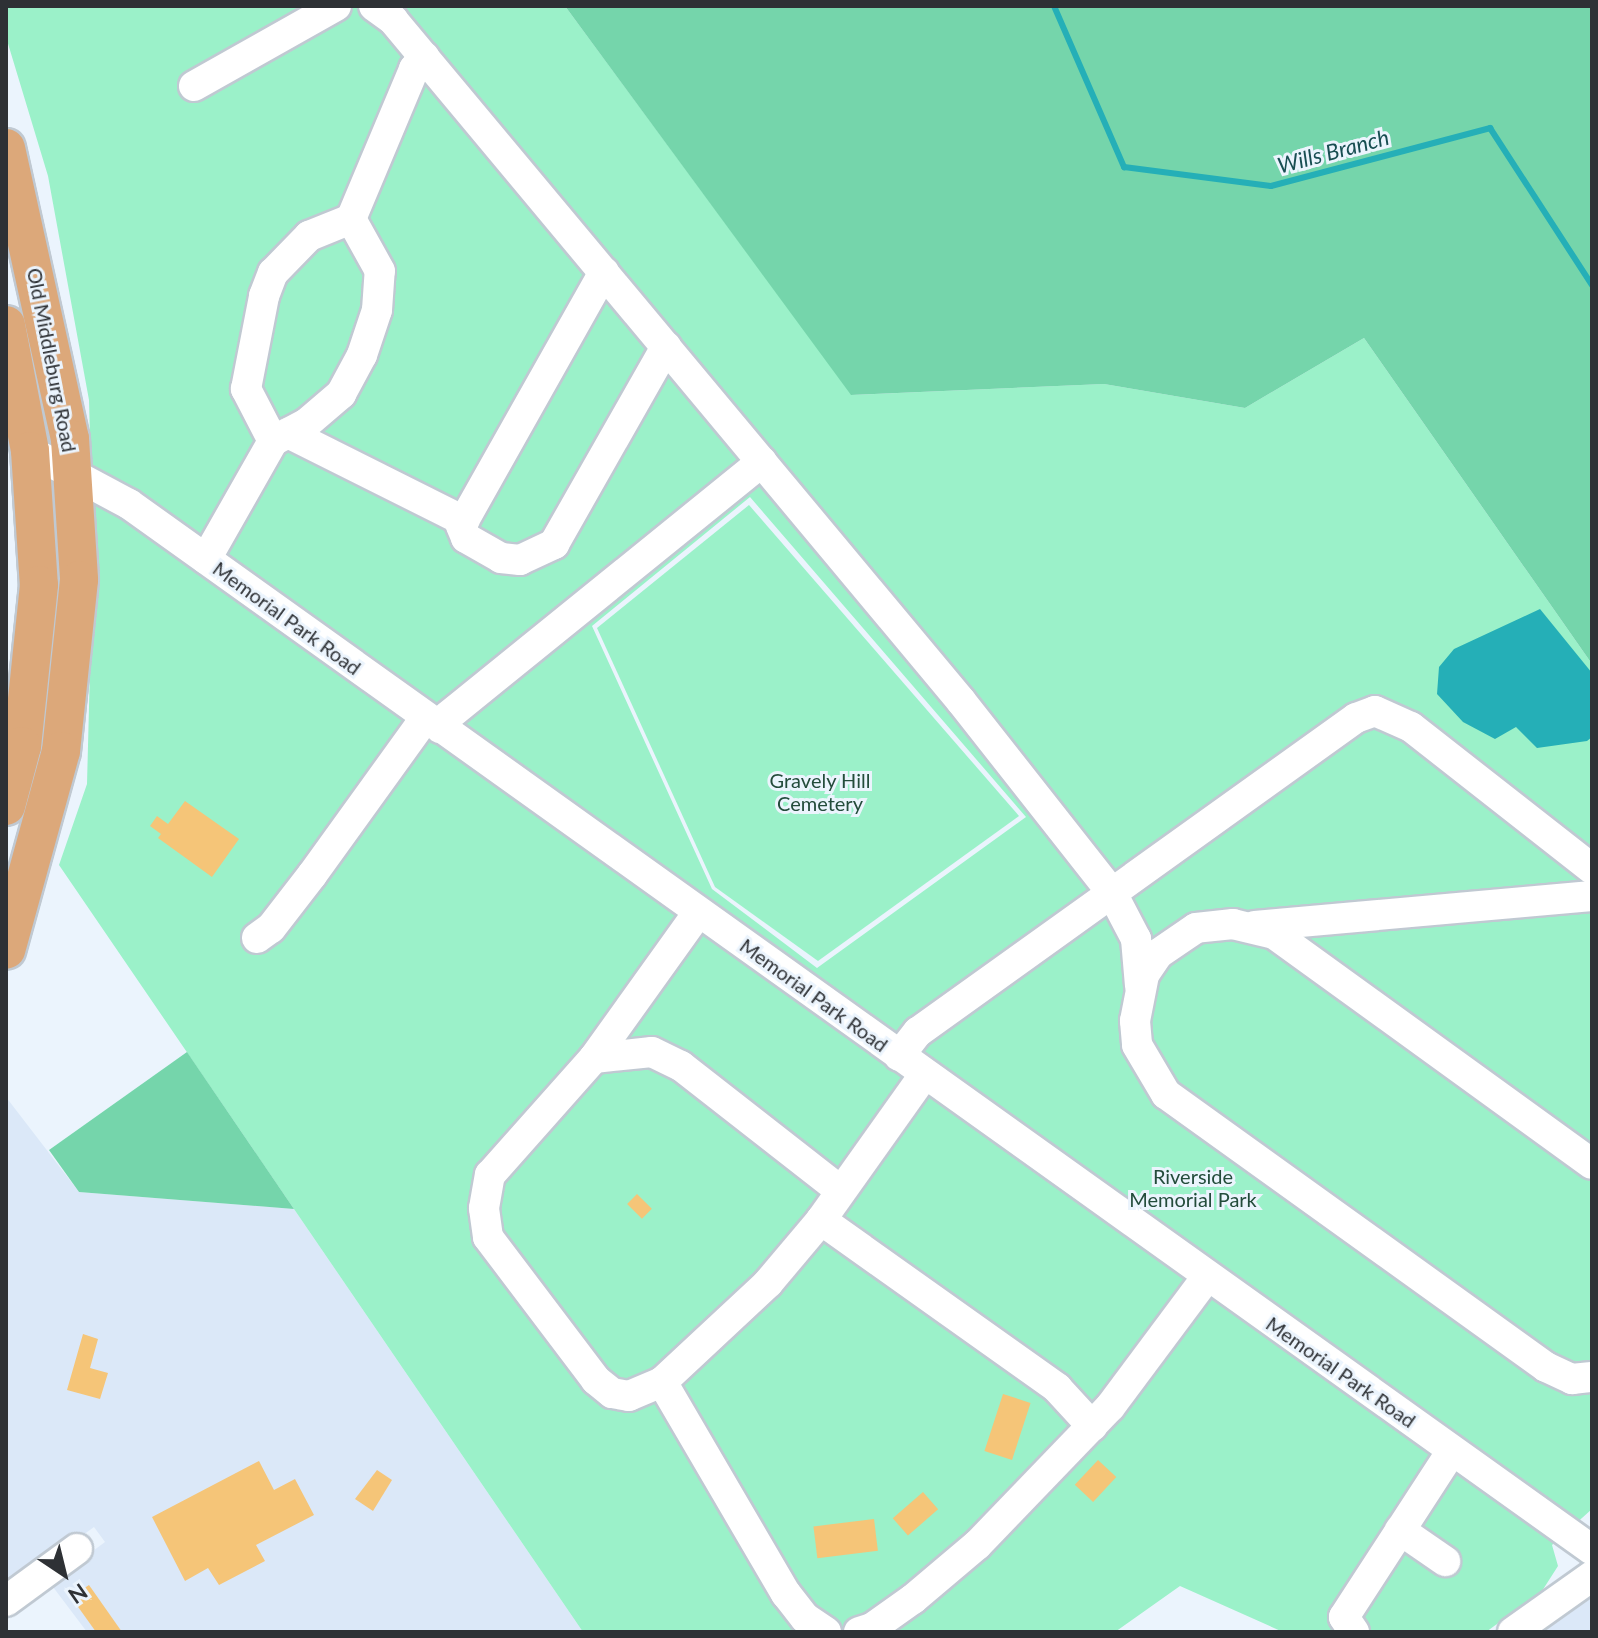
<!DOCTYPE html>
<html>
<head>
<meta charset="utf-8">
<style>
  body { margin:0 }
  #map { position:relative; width:1598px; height:1638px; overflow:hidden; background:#ebf4fd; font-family:Lato,sans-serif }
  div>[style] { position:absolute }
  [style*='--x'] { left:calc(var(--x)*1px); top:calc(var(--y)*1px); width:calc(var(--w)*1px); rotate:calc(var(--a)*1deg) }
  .built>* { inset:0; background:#dbe8f8 }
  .green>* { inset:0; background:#9bf1c9 }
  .forest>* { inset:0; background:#75d5ab }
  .water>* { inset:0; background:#25afb7 }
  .stream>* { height:6px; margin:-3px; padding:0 3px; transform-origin:3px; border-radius:3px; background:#25afb7 }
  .building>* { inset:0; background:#f5c578; transform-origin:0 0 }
  .roads { filter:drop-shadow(2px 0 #c0c9d2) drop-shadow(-2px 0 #c0c9d2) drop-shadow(0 2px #c0c9d2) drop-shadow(0 -2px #c0c9d2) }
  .minor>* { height:30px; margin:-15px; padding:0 15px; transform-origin:15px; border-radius:15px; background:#fff }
  .major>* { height:38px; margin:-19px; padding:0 19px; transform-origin:19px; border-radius:19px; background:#dca87a }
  span { translate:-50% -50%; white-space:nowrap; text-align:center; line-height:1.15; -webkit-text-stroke:6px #ebf4fd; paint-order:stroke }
  .street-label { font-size:20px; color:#2e3135 }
  .park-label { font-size:20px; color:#234c3b }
  .water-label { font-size:22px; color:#184e52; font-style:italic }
  .frame { position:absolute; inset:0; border:8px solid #2e3135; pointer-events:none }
  .north { position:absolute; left:24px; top:1534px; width:80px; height:80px; -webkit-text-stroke:6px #ebf4fd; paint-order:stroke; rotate:145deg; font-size:22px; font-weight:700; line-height:32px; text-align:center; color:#2e3135 }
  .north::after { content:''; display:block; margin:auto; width:28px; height:36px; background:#2e3135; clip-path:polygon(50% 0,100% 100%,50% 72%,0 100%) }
</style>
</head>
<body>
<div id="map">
  <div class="built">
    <i style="clip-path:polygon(6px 1097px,79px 1192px,294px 1209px,583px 1632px,87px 1632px,50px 1583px,105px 1542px,94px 1527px,6px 1591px)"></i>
    <i style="clip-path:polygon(1592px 1595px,1592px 1632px,1537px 1632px,1584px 1598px)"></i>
  </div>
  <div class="green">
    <i style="clip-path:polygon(evenodd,6px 6px,565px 6px,852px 395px,1104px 384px,1245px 408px,1364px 338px,1592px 664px,1592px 1509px,1552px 1545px,1558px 1566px,1542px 1591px,1486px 1632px,1283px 1632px,1180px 1586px,1115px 1632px,583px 1632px,59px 865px,87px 784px,93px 552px,89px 400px,48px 176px,6px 37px,6px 6px,750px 497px,1026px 817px,817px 968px,712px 889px,592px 626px,750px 497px)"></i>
    <i style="clip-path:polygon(749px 505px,1019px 816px,818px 961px,715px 887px,597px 628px)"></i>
  </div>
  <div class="forest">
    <i style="clip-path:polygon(565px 6px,1592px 6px,1592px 664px,1364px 338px,1245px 408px,1104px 384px,851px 395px)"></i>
    <i style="clip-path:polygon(187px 1052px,294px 1209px,79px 1192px,49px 1150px)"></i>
  </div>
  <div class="water">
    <i style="clip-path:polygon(1540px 609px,1592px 673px,1592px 737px,1587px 741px,1537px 748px,1516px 727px,1495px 739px,1463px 722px,1437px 694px,1439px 667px,1454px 649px)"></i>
  </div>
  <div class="stream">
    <i style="--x:1054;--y:6;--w:176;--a:66.5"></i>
    <i style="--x:1124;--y:167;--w:148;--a:7.4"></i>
    <i style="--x:1271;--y:186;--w:227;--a:-14.8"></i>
    <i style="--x:1490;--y:128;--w:187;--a:57"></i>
  </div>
  <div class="building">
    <i style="clip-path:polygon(185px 801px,239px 839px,212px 877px,158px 838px,161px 834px,150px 826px,157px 816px,168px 824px)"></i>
    <i style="left:637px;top:1194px;width:21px;height:14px;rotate:45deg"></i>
    <i style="clip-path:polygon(83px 1334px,98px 1339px,90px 1368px,108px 1373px,100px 1399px,67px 1390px)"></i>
    <i style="left:1003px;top:1394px;width:29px;height:60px;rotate:18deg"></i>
    <i style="left:1098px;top:1460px;width:25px;height:34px;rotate:43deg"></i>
    <i style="clip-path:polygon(259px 1461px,274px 1490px,295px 1479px,314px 1515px,256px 1545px,265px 1561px,219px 1585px,208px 1568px,185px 1581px,152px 1517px)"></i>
    <i style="clip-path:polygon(377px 1470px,392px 1480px,373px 1511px,355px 1499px)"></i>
    <i style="left:923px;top:1492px;width:23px;height:40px;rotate:49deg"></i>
    <i style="left:874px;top:1519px;width:32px;height:61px;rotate:83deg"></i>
    <i style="clip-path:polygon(89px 1585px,122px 1632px,96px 1632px,71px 1597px)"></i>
  </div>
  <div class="roads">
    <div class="minor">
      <i style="--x:374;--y:6;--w:24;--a:36"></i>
      <i style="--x:393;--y:20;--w:887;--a:50.17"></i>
      <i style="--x:961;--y:701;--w:244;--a:51.8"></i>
      <i style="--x:1112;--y:893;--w:52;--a:62.4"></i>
      <i style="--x:1136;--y:939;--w:47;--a:85.1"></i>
      <i style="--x:194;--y:86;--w:163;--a:-29.4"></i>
      <i style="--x:604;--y:272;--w:291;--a:119.4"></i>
      <i style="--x:461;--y:526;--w:13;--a:67"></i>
      <i style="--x:466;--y:538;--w:40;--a:29.7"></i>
      <i style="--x:501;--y:558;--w:19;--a:6"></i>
      <i style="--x:520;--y:560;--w:38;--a:-25"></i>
      <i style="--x:554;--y:544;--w:227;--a:-60.4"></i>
      <i style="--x:288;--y:433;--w:197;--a:26.6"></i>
      <i style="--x:273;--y:441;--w:59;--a:-117.4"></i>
      <i style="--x:246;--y:389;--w:95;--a:-79"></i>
      <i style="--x:264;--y:296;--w:25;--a:-69"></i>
      <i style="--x:273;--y:273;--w:52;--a:-45.8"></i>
      <i style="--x:309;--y:236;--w:45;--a:-22"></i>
      <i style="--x:30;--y:451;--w:112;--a:28.2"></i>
      <i style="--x:129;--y:504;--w:1798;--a:35.56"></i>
      <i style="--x:206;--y:559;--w:136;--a:-60.4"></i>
      <i style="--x:273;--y:441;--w:38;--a:-28"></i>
      <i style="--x:307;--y:423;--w:45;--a:-40.5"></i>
      <i style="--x:341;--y:394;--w:44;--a:-61.7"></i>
      <i style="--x:362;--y:355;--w:47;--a:-71.6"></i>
      <i style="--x:377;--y:310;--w:39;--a:-86"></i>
      <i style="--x:380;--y:271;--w:60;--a:-119.1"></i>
      <i style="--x:351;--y:219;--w:163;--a:-67.2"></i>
      <i style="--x:414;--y:69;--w:16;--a:-50"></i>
      <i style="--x:440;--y:728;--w:14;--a:-56"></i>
      <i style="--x:448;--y:716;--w:404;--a:-39"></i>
      <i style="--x:1255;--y:926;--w:338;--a:-5.1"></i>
      <i style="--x:257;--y:938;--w:17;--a:-36"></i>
      <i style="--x:271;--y:928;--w:67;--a:-52.3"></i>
      <i style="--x:312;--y:875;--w:195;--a:-54.2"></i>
      <i style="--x:899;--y:1056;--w:31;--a:-52"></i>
      <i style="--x:918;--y:1032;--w:539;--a:-35.64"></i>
      <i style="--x:1356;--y:718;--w:20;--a:-20"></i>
      <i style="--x:1375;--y:711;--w:39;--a:24"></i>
      <i style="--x:1411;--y:727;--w:230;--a:38.1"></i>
      <i style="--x:594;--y:1058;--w:58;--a:-5.9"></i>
      <i style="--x:652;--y:1052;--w:32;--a:26"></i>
      <i style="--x:681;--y:1066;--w:203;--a:38"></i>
      <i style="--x:1592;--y:1164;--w:392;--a:-144.1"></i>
      <i style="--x:1274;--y:934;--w:42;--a:-166.3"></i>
      <i style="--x:1233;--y:924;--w:37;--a:174"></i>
      <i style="--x:1196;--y:928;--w:46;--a:145.6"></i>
      <i style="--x:1158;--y:954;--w:25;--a:124"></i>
      <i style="--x:1144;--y:975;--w:47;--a:101.1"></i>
      <i style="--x:1135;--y:1021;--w:24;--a:85"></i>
      <i style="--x:1137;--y:1045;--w:57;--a:59.4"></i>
      <i style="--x:1166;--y:1094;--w:468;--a:35.7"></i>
      <i style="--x:1546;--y:1367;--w:29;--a:25"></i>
      <i style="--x:1572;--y:1379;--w:20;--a:-6"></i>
      <i style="--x:821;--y:1220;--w:290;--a:35.4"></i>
      <i style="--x:1057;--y:1388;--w:52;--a:47.4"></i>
      <i style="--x:662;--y:1382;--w:36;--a:157"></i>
      <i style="--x:629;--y:1396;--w:17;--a:-170"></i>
      <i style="--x:612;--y:1393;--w:21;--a:-141"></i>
      <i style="--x:596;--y:1380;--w:179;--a:-127.1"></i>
      <i style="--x:488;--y:1237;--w:29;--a:-98"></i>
      <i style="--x:484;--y:1208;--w:34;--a:-80"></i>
      <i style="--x:490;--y:1175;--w:157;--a:-48.4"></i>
      <i style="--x:594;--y:1058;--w:178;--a:-54.4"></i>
      <i style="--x:1400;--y:1530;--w:55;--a:34.6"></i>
      <i style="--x:6;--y:1601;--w:88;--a:-36.2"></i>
      <i style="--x:826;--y:1632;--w:25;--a:-146"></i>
      <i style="--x:805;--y:1618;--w:31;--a:-128"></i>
      <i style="--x:786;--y:1594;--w:246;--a:-120.3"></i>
      <i style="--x:662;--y:1382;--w:145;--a:-43"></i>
      <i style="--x:768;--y:1283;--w:82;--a:-49.9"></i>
      <i style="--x:821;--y:1220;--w:178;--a:-54.6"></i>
      <i style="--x:859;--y:1632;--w:14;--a:-17"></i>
      <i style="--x:872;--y:1628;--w:50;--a:-35.3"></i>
      <i style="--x:913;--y:1599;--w:84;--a:-40.2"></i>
      <i style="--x:977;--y:1545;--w:192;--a:-46.1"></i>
      <i style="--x:1110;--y:1407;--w:162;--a:-53.3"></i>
      <i style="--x:1354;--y:1632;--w:18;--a:-124"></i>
      <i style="--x:1344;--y:1617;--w:198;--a:-57"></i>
      <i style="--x:1513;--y:1632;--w:97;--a:-35.3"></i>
    </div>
    <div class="major">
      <i style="--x:6;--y:148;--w:298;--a:77.6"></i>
      <i style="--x:70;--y:439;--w:141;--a:86.3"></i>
      <i style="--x:79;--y:580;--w:172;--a:96"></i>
      <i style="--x:61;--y:751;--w:206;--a:105.4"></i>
      <i style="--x:6;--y:325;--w:128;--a:79.2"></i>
      <i style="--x:30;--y:451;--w:134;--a:86.2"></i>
      <i style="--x:39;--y:585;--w:162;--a:96"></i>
      <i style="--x:22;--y:746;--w:62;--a:104.9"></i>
    </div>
  </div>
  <div class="street-label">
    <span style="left:52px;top:360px;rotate:79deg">Old Middleburg Road</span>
    <span style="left:287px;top:618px;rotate:36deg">Memorial Park Road</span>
    <span style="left:814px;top:995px;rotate:36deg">Memorial Park Road</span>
    <span style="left:1341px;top:1372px;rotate:35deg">Memorial Park Road</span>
  </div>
  <div class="park-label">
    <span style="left:820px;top:792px">Gravely Hill<br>Cemetery</span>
    <span style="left:1193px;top:1188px">Riverside<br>Memorial Park</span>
  </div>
  <div class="water-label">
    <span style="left:1333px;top:151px;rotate:-15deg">Wills Branch</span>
  </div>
  <div class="frame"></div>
  <div class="north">N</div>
</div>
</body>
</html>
